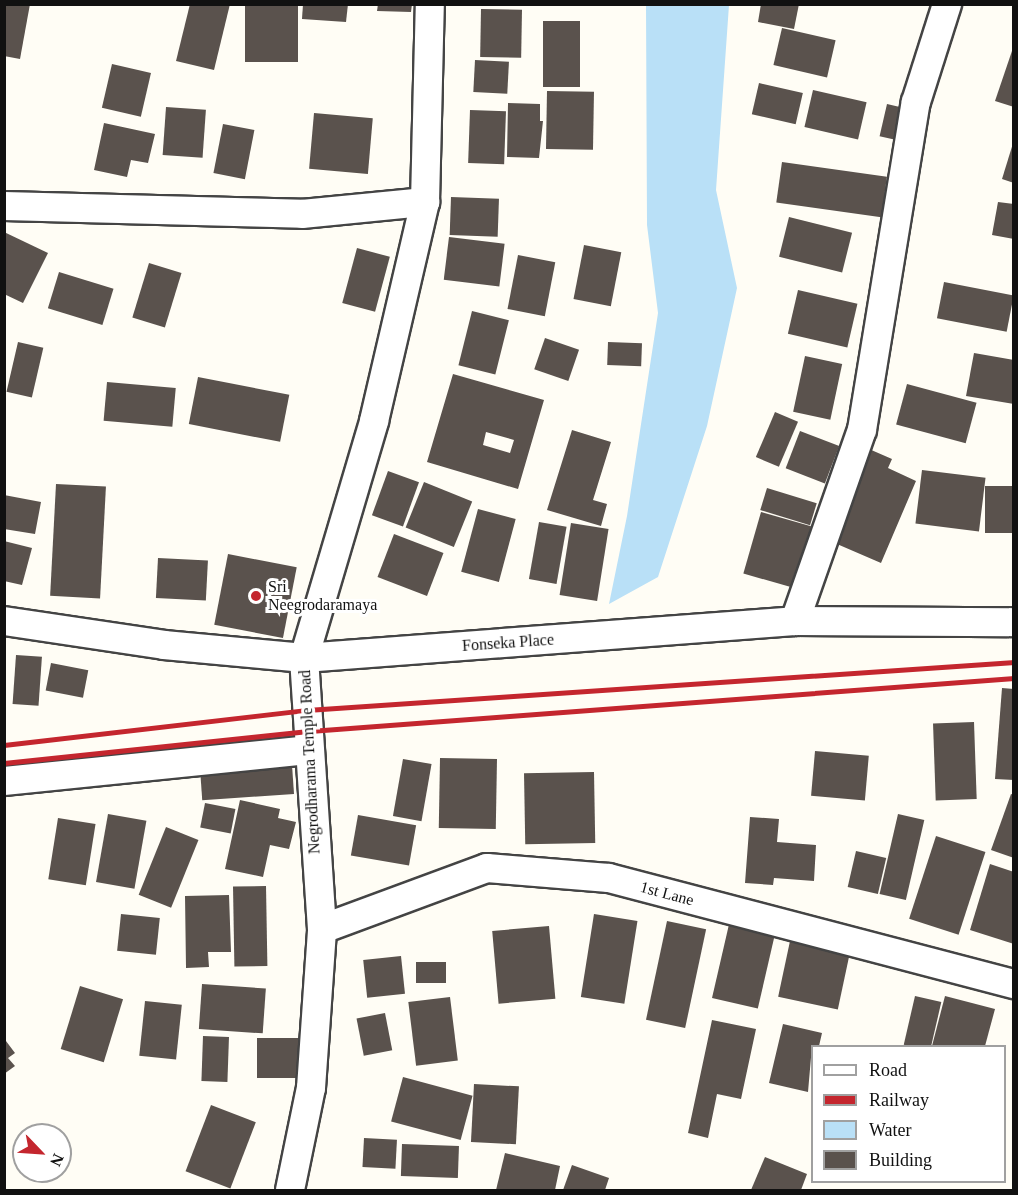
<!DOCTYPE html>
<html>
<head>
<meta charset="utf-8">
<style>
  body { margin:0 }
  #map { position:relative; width:1018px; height:1195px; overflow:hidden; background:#fffdf5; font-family:"Times New Roman",serif }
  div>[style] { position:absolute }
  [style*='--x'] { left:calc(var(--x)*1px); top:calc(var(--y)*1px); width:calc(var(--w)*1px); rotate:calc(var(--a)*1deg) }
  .water>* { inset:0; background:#b9e0f7 }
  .building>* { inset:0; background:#5a524d; transform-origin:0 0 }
  .roads { filter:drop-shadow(2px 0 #444) drop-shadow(-2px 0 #444) drop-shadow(0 2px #444) drop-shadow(0 -2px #444) }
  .minor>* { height:28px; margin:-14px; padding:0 14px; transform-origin:14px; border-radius:14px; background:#fff }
  .rail>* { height:4.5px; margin:-2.25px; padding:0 2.25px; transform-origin:2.25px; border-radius:2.25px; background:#c4262e }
  .dots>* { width:16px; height:16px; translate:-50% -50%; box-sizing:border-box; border:3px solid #fff; border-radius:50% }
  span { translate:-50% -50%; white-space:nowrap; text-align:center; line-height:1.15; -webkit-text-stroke:6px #fff; paint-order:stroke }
  .poi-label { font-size:16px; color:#111 }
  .left { translate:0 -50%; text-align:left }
  .street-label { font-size:16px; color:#111 }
  .frame { position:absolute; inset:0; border:6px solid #111; pointer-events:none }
  .legend { position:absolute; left:811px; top:1045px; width:195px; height:138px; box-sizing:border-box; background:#fff; border:2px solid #a0a0a0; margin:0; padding:8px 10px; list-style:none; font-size:18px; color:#111 }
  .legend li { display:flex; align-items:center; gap:12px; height:30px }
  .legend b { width:30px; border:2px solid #a0a0a0 }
  .north { position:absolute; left:12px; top:1123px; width:60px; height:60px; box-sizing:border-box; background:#fff; border:2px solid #a0a0a0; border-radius:50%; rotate:115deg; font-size:16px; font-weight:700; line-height:24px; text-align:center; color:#111 }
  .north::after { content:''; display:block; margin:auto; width:21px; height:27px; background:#c4262e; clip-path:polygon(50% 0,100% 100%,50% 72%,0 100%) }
</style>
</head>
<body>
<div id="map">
  <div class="water">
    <i style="clip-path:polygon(646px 5px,729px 5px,716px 190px,737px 288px,707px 426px,658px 577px,609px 604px,627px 516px,658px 313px,647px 225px)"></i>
  </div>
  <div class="building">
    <i style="clip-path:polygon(4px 4px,30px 4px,20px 59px,4px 56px)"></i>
    <i style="clip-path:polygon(190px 4px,230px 4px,214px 70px,176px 61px)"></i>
    <i style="left:245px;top:4px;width:53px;height:58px"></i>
    <i style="clip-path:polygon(303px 4px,348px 4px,346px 22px,302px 19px)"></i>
    <i style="clip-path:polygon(378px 4px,412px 4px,411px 12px,377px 11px)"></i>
    <i style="clip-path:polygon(761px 4px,799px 4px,794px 29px,758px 22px)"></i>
    <i style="left:481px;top:9px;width:41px;height:48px;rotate:1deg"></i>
    <i style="left:543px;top:21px;width:37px;height:66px"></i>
    <i style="left:782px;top:28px;width:55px;height:38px;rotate:13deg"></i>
    <i style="clip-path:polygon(1014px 45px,1014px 107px,995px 101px)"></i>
    <i style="left:475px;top:60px;width:34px;height:32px;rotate:3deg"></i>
    <i style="left:112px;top:64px;width:40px;height:45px;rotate:13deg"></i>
    <i style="left:759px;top:83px;width:45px;height:32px;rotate:13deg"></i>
    <i style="left:813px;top:90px;width:55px;height:38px;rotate:13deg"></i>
    <i style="left:547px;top:91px;width:47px;height:58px;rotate:1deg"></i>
    <i style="clip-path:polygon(508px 103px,540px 104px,540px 121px,543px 121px,539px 158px,507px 157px)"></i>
    <i style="left:887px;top:104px;width:23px;height:33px;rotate:13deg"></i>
    <i style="left:166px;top:107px;width:40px;height:48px;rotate:4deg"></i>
    <i style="left:470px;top:110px;width:36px;height:53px;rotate:2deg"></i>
    <i style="left:314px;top:113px;width:59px;height:56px;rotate:5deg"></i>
    <i style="clip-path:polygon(104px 123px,155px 134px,148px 163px,131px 160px,127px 177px,94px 170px)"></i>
    <i style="left:223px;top:124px;width:32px;height:50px;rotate:11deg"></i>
    <i style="clip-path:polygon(1014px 140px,1014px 183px,1002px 179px)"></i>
    <i style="left:782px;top:162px;width:106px;height:41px;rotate:8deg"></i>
    <i style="left:451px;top:197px;width:48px;height:38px;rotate:2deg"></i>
    <i style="clip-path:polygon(998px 202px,1014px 204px,1014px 239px,992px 235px)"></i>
    <i style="left:789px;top:217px;width:65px;height:41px;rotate:14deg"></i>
    <i style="clip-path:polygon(4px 232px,48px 253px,23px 303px,4px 294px)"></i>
    <i style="left:449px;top:237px;width:56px;height:43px;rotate:7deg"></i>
    <i style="left:584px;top:245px;width:38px;height:55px;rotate:11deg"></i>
    <i style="left:357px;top:248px;width:34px;height:57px;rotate:15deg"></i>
    <i style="left:518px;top:255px;width:38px;height:55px;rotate:11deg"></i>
    <i style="left:149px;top:263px;width:34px;height:57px;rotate:17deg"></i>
    <i style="left:59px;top:272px;width:57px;height:38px;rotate:17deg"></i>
    <i style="left:944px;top:282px;width:71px;height:37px;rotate:11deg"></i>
    <i style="left:798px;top:290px;width:61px;height:45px;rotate:13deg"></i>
    <i style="left:472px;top:311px;width:38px;height:56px;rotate:14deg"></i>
    <i style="left:545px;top:338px;width:36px;height:33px;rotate:19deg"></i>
    <i style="left:18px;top:342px;width:26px;height:51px;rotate:13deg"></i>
    <i style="left:608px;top:342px;width:34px;height:23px;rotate:2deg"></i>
    <i style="clip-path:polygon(974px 353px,1014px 360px,1014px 404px,966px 396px)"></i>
    <i style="left:805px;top:356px;width:38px;height:57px;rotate:12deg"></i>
    <i style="clip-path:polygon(evenodd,453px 374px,544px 400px,518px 489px,427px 462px,453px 374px,486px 432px,514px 440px,510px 453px,483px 445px,486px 432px)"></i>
    <i style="left:198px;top:377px;width:93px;height:48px;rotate:11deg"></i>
    <i style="left:107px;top:382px;width:69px;height:39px;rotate:5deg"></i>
    <i style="left:907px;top:384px;width:72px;height:42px;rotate:15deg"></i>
    <i style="left:775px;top:412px;width:25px;height:49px;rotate:23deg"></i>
    <i style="clip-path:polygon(572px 430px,611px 442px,593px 500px,607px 504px,601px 526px,547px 510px)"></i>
    <i style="left:800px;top:431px;width:42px;height:40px;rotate:21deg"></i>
    <i style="clip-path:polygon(869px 449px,892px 459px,888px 468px,916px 481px,881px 563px,830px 541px)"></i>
    <i style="left:922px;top:470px;width:64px;height:54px;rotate:7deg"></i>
    <i style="left:388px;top:471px;width:33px;height:47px;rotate:20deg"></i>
    <i style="left:424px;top:482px;width:52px;height:49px;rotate:22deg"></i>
    <i style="left:56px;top:484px;width:50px;height:112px;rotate:3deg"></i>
    <i style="left:985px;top:486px;width:29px;height:47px"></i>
    <i style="left:767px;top:488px;width:52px;height:23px;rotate:17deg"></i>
    <i style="clip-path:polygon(4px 495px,41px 502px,35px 534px,4px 529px)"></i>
    <i style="left:478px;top:509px;width:39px;height:65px;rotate:15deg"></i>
    <i style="left:761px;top:512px;width:52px;height:64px;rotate:16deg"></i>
    <i style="left:539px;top:522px;width:28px;height:58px;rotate:10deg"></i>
    <i style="left:571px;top:523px;width:38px;height:73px;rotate:9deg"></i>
    <i style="left:394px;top:534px;width:53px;height:46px;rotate:21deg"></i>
    <i style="clip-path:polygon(4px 541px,32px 548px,22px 585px,4px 581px)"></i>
    <i style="left:228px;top:554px;width:70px;height:72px;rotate:11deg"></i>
    <i style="left:158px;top:558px;width:50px;height:40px;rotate:3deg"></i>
    <i style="left:16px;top:655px;width:26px;height:49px;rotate:4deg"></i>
    <i style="left:51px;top:663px;width:38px;height:28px;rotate:11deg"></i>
    <i style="clip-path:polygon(1002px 688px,1014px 689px,1014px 780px,995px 779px)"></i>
    <i style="left:974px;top:722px;width:77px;height:41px;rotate:88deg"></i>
    <i style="left:815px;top:751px;width:54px;height:45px;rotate:5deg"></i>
    <i style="left:440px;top:758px;width:57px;height:70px;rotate:1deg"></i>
    <i style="left:403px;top:759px;width:29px;height:58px;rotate:10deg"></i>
    <i style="left:292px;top:765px;width:29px;height:92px;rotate:86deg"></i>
    <i style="left:594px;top:772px;width:71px;height:70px;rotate:89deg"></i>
    <i style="clip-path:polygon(1011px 794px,1014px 795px,1014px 858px,991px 850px)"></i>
    <i style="clip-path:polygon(240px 800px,280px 809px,278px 818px,296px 822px,289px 849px,270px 845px,263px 877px,225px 869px)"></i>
    <i style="left:205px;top:803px;width:31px;height:25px;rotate:11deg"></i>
    <i style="left:108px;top:814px;width:39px;height:69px;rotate:10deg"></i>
    <i style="left:898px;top:814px;width:27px;height:82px;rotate:13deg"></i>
    <i style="left:358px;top:815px;width:59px;height:41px;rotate:10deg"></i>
    <i style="clip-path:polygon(750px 817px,779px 819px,777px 842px,816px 845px,814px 881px,774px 878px,773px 885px,745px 883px)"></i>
    <i style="left:58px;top:818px;width:38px;height:62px;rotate:9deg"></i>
    <i style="left:166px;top:827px;width:35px;height:73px;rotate:22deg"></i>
    <i style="left:936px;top:836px;width:52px;height:87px;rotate:18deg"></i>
    <i style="left:856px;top:851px;width:31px;height:37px;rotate:13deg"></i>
    <i style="clip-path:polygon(990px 864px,1014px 872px,1014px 944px,970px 930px)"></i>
    <i style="left:266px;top:886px;width:80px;height:33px;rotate:89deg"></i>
    <i style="clip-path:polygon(229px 895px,231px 952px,208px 952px,209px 967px,186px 968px,185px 896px)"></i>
    <i style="left:121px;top:914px;width:39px;height:37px;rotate:6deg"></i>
    <i style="left:594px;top:914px;width:44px;height:84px;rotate:9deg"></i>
    <i style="left:730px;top:920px;width:47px;height:80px;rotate:13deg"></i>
    <i style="left:667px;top:921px;width:40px;height:101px;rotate:12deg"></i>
    <i style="left:549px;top:926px;width:73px;height:57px;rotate:85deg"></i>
    <i style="left:790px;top:941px;width:61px;height:57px;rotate:12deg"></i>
    <i style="left:401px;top:956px;width:38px;height:38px;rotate:84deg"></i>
    <i style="left:416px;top:962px;width:30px;height:21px"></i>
    <i style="left:202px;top:984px;width:64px;height:45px;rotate:4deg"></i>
    <i style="left:80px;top:986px;width:45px;height:66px;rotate:17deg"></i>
    <i style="left:915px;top:996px;width:27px;height:50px;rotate:13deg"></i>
    <i style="clip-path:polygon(945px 996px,995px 1009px,985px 1046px,932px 1046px)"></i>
    <i style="left:450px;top:997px;width:64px;height:42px;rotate:83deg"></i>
    <i style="left:145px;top:1001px;width:37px;height:55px;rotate:6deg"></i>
    <i style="left:385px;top:1013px;width:38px;height:29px;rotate:79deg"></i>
    <i style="clip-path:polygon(712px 1020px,756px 1029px,741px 1099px,717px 1094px,708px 1138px,688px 1133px)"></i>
    <i style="clip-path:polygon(783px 1024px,822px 1033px,819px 1046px,812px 1046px,808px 1092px,769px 1083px)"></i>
    <i style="left:203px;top:1036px;width:26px;height:45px;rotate:2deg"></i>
    <i style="left:299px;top:1038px;width:40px;height:42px;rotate:90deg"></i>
    <i style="clip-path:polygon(6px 1041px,15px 1053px,8px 1058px,15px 1066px,4px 1074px)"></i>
    <i style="left:403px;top:1077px;width:72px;height:46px;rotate:15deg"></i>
    <i style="left:474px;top:1084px;width:45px;height:58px;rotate:3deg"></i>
    <i style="left:211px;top:1105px;width:48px;height:71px;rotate:21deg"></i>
    <i style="left:364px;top:1138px;width:33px;height:29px;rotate:3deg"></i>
    <i style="left:402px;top:1144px;width:57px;height:32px;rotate:2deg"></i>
    <i style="clip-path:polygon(505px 1153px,560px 1166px,555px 1190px,496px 1190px)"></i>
    <i style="clip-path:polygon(765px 1157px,807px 1174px,801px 1190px,751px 1190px)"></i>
    <i style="clip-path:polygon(572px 1165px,609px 1178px,605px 1190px,563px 1190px)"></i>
  </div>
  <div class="roads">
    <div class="minor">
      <i style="--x:4;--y:206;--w:298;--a:1.5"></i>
      <i style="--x:302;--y:214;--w:124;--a:-5.6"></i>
      <i style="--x:4;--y:621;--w:162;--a:8.5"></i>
      <i style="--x:164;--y:645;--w:141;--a:5.3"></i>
      <i style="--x:304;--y:658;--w:492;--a:-4.3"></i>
      <i style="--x:795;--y:621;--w:219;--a:0.3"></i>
      <i style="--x:795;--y:621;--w:202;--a:-70.7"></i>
      <i style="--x:862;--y:430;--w:332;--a:-80.7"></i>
      <i style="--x:916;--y:102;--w:103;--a:-72.4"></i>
      <i style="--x:4;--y:781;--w:306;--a:-5.8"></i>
      <i style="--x:322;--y:929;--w:176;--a:-20.3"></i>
      <i style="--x:487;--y:868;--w:122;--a:4.7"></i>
      <i style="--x:609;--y:878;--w:419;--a:14.7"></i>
      <i style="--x:290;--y:1190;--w:104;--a:-78.4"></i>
      <i style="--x:311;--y:1088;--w:159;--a:-86"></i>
      <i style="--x:322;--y:929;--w:272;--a:-93.8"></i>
      <i style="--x:304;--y:658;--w:247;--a:-73.5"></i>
      <i style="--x:374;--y:421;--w:225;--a:-76.9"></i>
      <i style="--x:425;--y:202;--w:198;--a:-88.6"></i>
    </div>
  </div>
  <div class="rail">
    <i style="--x:4;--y:745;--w:305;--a:-6.6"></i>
    <i style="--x:307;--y:710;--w:709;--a:-3.88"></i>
    <i style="--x:4;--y:763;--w:308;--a:-6"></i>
    <i style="--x:310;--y:731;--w:706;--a:-4.31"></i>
  </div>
  <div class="dots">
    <i style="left:256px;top:596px;background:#c4262e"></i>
  </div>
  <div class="poi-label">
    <span class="left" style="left:268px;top:596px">Sri<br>Neegrodaramaya</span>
  </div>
  <div class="street-label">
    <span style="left:508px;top:643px;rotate:-4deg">Fonseka Place</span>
    <span style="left:310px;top:762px;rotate:-93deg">Negrodharama Temple Road</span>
    <span style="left:667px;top:894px;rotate:15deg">1st Lane</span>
  </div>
  <div class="frame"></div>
  <ul class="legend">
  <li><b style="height:8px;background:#fff"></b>Road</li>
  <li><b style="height:8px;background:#c4262e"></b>Railway</li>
  <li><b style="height:16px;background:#b9e0f7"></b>Water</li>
  <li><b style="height:16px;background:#5a524d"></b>Building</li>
  </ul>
  <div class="north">N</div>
</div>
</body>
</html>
